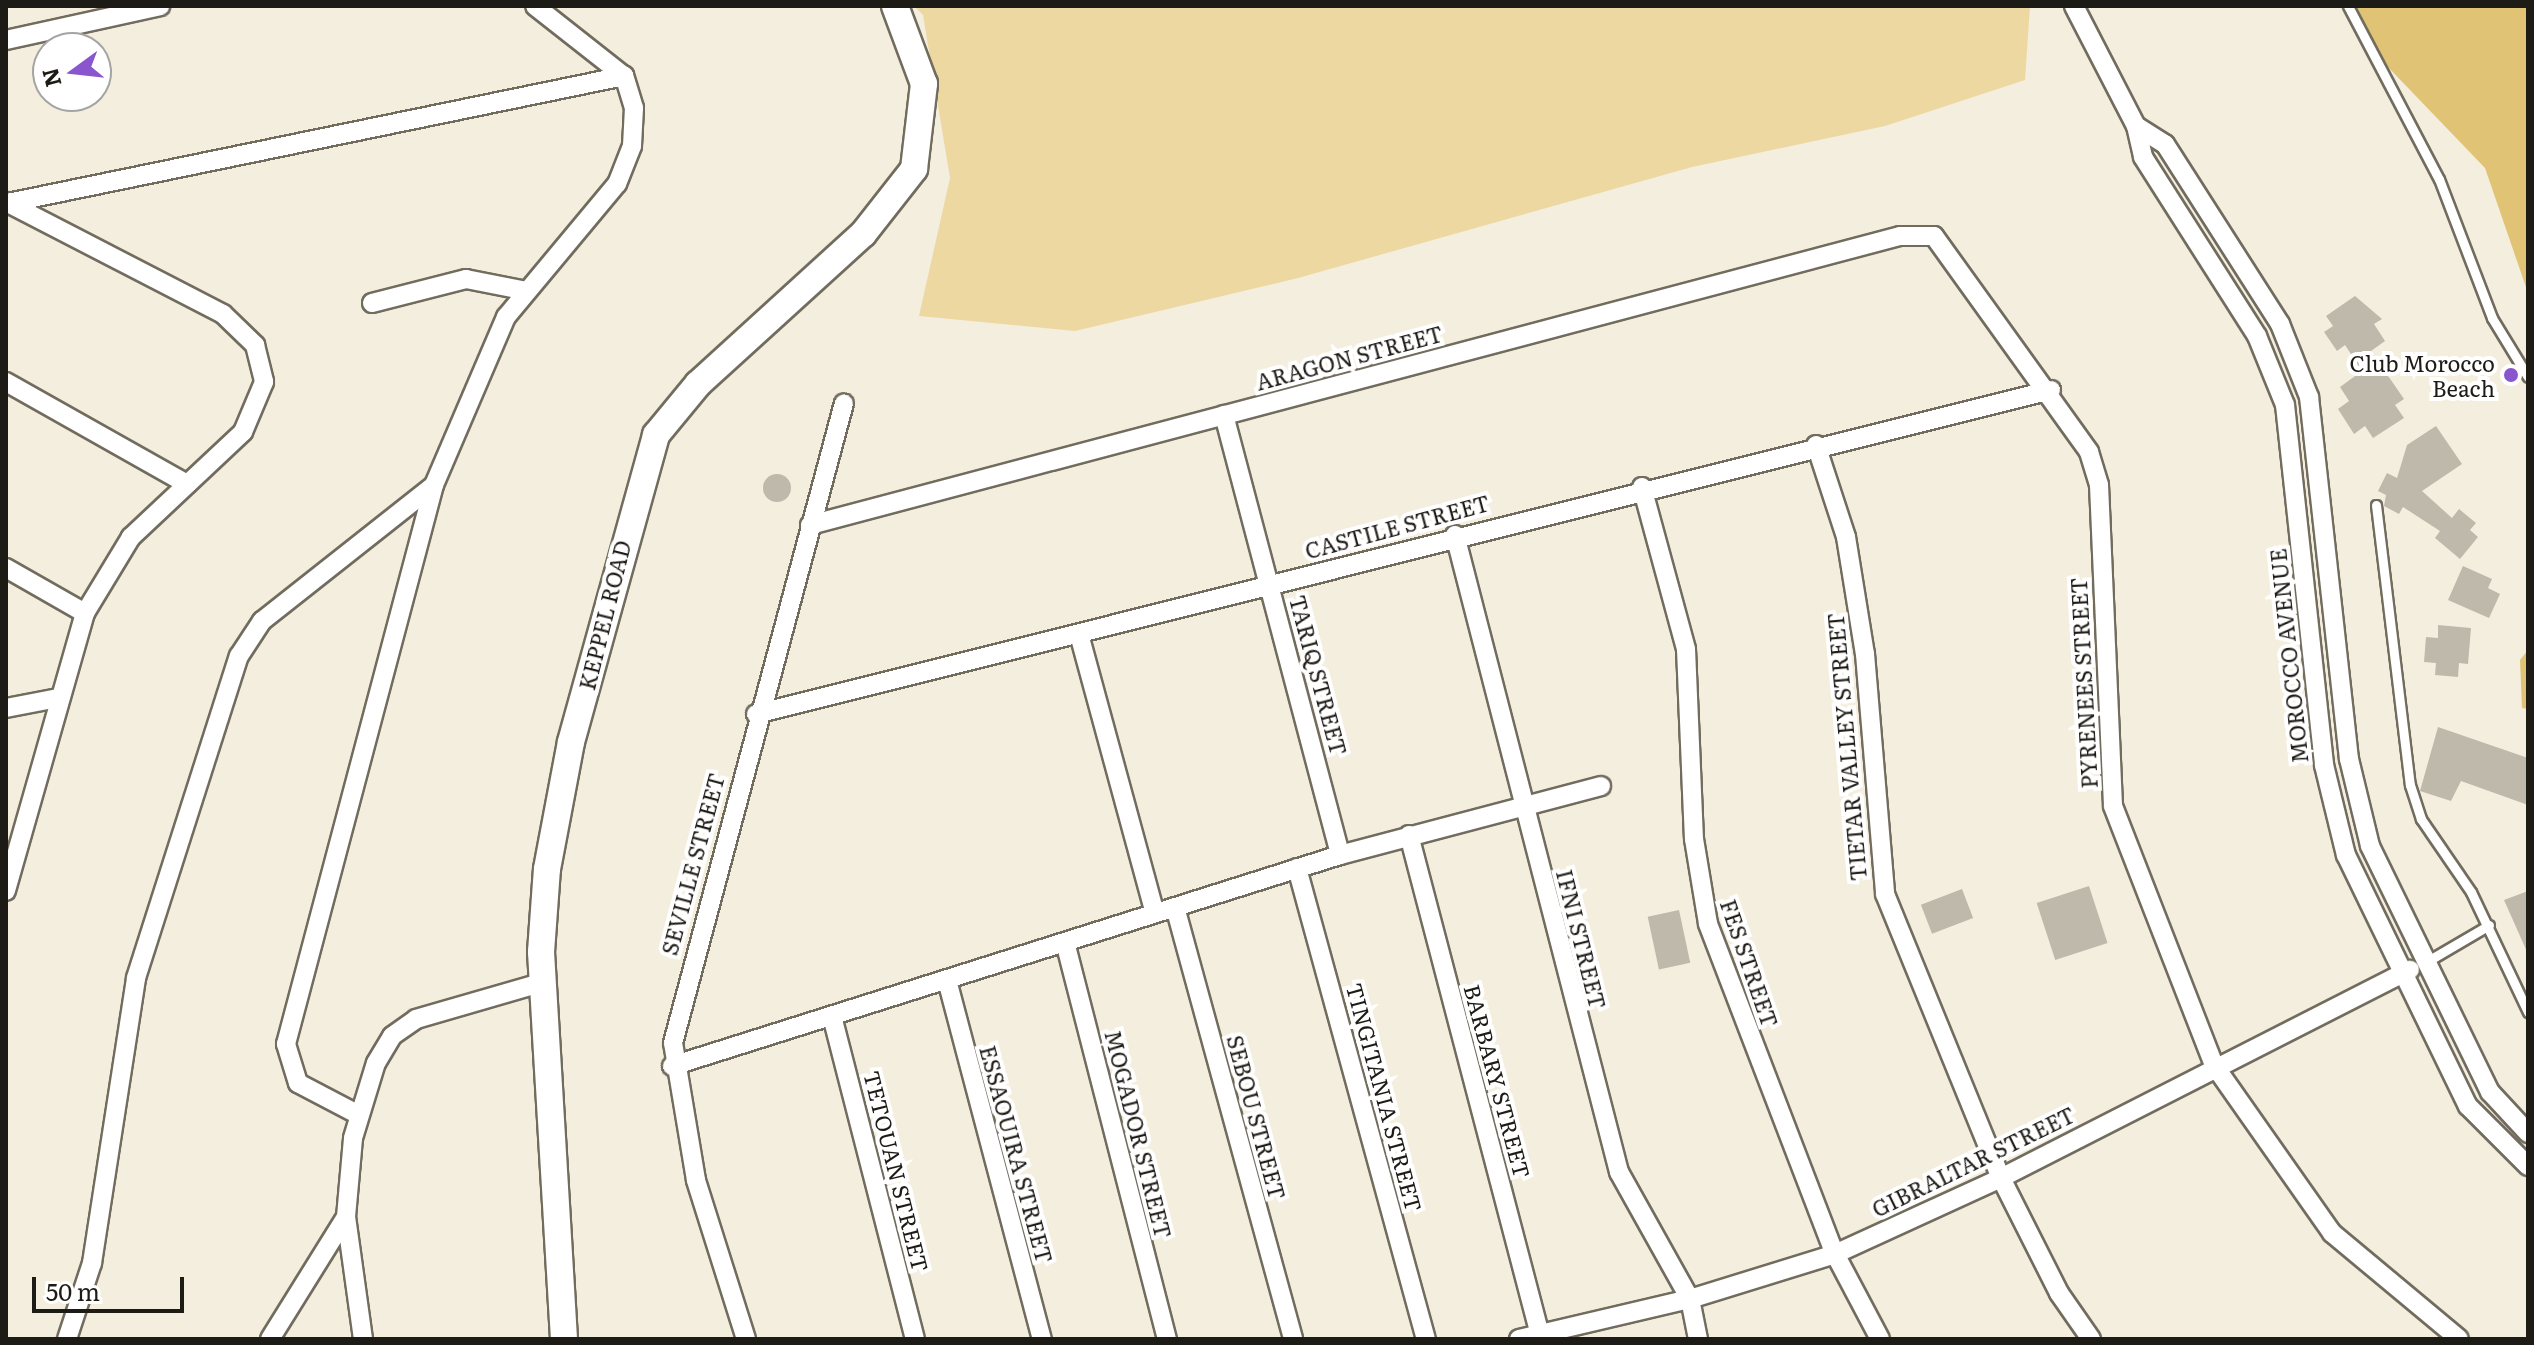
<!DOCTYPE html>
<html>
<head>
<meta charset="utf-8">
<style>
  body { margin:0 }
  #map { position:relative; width:2534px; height:1345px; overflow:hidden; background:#f4eedf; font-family:Literata,serif }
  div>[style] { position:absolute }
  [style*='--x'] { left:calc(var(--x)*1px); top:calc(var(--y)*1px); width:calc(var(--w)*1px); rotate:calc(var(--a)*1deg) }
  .green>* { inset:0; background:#edd8a2 }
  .water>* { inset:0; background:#e0c375 }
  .building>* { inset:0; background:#beb9aa; transform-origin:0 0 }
  .round { border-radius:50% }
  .roads { filter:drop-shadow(2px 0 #716c5e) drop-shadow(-2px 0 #716c5e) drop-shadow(0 2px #716c5e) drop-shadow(0 -2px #716c5e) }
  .lane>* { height:9px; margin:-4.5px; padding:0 4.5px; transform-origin:4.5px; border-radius:4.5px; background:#fff }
  .street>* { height:18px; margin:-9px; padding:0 9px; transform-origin:9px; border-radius:9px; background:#fff }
  .secondary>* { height:26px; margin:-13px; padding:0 13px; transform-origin:13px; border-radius:13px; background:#fff }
  .dots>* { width:22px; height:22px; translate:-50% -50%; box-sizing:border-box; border:4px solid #fff; border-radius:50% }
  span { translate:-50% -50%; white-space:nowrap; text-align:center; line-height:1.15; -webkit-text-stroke:8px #fff; paint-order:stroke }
  .street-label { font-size:22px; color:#1d1b16 }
  .poi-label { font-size:22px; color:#1d1b16 }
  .right { translate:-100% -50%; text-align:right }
  .frame { position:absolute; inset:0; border:8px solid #1d1b16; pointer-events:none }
  .north { position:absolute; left:32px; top:32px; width:80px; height:80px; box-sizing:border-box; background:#fff; border:2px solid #a5a4a2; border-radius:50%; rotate:255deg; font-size:22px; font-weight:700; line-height:32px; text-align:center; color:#1d1b16 }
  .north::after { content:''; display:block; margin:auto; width:28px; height:36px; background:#8a56ce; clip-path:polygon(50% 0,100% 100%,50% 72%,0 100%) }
  .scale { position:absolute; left:32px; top:1277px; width:152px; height:36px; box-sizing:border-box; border:4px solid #1d1b16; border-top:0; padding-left:10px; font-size:24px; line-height:28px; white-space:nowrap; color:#1d1b16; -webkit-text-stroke:6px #fff; paint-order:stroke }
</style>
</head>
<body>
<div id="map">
  <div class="green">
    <i style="clip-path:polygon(914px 6px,2030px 6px,2025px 80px,1885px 126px,1692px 167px,1298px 278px,1075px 331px,919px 316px,950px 178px,923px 15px)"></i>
  </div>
  <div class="water">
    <i style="clip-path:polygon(2356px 6px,2528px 6px,2528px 293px,2485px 168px,2387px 66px)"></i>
    <i style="clip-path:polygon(2528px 650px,2528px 709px,2522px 708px,2520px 660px)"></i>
  </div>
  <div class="building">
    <i style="clip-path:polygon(2355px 296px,2382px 319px,2374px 324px,2385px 341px,2371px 351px,2404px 399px,2395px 405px,2404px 418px,2373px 438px,2365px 426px,2354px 434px,2338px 409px,2349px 401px,2340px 387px,2362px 371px,2345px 345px,2337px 351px,2324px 332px,2333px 326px,2326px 316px)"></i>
    <i style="clip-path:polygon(2436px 426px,2462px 464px,2422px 491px,2452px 518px,2459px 509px,2476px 523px,2470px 530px,2478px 537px,2460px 559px,2435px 538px,2440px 531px,2403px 507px,2399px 514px,2384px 506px,2386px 495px,2378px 491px,2387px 473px,2397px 478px,2407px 445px)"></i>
    <i class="round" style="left:763px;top:474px;width:28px;height:28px"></i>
    <i style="clip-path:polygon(2463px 566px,2492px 579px,2488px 588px,2500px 594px,2489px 618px,2448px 600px)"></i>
    <i style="clip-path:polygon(2438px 625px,2471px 628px,2468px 664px,2459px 663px,2458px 677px,2435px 675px,2436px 663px,2424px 662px,2426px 637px,2438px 638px)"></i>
    <i style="clip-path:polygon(2438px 727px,2528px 758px,2528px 805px,2461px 781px,2451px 801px,2420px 791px)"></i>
    <i style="left:2089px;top:886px;width:60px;height:55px;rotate:72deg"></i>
    <i style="left:1962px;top:889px;width:31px;height:44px;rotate:69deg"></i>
    <i style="clip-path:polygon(2528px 891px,2528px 954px,2504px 900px)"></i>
    <i style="left:1679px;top:910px;width:54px;height:32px;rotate:78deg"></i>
  </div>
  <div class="roads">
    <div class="lane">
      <i style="--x:2348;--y:6;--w:195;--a:62.3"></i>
      <i style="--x:2439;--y:179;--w:149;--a:69.1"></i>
      <i style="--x:2492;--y:318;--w:69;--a:58.6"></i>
      <i style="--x:2376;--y:505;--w:282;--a:83.1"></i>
      <i style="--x:2410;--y:785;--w:36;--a:72"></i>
      <i style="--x:2421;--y:819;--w:88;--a:55.6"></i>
      <i style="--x:2471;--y:892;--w:133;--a:64.6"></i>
      <i style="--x:2426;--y:962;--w:73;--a:-30.4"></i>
    </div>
    <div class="street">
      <i style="--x:2074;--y:6;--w:135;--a:62.7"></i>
      <i style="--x:2136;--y:126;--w:34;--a:32"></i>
      <i style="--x:2165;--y:144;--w:214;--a:57.4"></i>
      <i style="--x:2280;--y:324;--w:79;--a:68.3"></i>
      <i style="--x:2309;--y:397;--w:364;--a:83.7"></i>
      <i style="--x:2349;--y:759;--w:89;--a:76.4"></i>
      <i style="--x:2370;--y:846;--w:274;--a:64"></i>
      <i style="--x:2490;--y:1092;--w:56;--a:47.2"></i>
      <i style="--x:6;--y:40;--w:158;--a:-12.4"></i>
      <i style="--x:2136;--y:126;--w:32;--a:77"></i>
      <i style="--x:2143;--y:157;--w:212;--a:57.5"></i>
      <i style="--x:2257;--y:336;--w:74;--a:67.9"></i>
      <i style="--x:2285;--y:405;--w:362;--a:83.8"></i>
      <i style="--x:2324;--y:765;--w:93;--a:76.3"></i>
      <i style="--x:2346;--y:855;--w:279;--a:64.1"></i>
      <i style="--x:2468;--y:1106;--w:85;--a:45"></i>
      <i style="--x:6;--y:202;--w:244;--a:27.3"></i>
      <i style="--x:223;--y:314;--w:45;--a:44.1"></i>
      <i style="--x:255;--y:345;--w:38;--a:76"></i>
      <i style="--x:264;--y:382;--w:54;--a:112.8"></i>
      <i style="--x:243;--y:432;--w:154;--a:136.8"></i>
      <i style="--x:131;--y:537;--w:89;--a:121.2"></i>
      <i style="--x:85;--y:613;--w:289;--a:105.9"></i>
      <i style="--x:8;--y:203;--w:629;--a:-11.65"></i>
      <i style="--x:372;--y:303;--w:97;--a:-14.3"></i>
      <i style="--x:466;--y:279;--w:57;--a:11.1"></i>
      <i style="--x:6;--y:382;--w:208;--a:29.4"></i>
      <i style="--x:1224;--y:415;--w:455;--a:75.2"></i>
      <i style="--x:1816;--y:445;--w:97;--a:71.9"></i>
      <i style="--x:1846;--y:537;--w:119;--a:80.8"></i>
      <i style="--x:1865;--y:654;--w:241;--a:85.2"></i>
      <i style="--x:1885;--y:894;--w:307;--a:67.8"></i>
      <i style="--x:2001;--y:1178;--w:129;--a:63.2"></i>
      <i style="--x:2059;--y:1293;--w:56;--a:55.2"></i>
      <i style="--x:1642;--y:487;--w:168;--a:74.8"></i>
      <i style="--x:1686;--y:649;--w:190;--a:87.6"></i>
      <i style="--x:1694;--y:839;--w:86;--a:80.6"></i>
      <i style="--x:1708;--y:924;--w:354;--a:69"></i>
      <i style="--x:1835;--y:1254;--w:96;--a:62.1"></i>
      <i style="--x:810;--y:525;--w:1128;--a:-14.85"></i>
      <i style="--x:1900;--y:236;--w:34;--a:0"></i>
      <i style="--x:1934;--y:236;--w:266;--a:54.3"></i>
      <i style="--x:2089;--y:452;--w:34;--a:73"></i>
      <i style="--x:2099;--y:485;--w:321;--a:87.5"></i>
      <i style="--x:2113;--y:806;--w:278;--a:68.7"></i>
      <i style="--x:2214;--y:1065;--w:205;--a:54.9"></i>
      <i style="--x:2332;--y:1233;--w:165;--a:39.8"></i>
      <i style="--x:1455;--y:535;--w:658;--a:75.56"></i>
      <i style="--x:1619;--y:1172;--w:145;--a:60.8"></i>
      <i style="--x:1690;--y:1299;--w:41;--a:78.7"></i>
      <i style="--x:6;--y:568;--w:91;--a:29.7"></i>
      <i style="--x:1079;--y:634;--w:289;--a:74.8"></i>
      <i style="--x:6;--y:708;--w:53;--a:-10.9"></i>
      <i style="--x:756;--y:714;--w:1335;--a:-14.05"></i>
      <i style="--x:1409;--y:835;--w:521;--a:75.32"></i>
      <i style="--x:1297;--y:868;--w:488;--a:74.7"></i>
      <i style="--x:1175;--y:907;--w:448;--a:74.7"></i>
      <i style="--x:1065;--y:942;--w:410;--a:75.6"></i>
      <i style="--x:947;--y:980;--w:371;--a:75.2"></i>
      <i style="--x:832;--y:1016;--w:333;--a:75.6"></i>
      <i style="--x:672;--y:1066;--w:701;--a:-17.53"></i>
      <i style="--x:1340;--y:855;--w:270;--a:-14.8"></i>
      <i style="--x:359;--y:1115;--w:69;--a:-152.3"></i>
      <i style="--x:298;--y:1083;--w:41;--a:-107.1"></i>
      <i style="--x:286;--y:1044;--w:578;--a:-75.17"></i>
      <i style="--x:434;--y:485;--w:183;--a:-66.8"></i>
      <i style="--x:506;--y:317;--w:173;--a:-50.2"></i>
      <i style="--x:617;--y:184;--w:41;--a:-68.5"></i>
      <i style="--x:632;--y:146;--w:38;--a:-87"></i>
      <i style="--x:634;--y:108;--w:34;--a:-107"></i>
      <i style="--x:624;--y:76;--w:113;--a:-141.8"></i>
      <i style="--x:67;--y:1339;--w:80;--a:-71.8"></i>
      <i style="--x:92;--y:1263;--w:288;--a:-81.2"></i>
      <i style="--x:136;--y:978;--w:338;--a:-72.3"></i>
      <i style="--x:239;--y:656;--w:42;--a:-56.7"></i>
      <i style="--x:262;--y:621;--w:219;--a:-38.3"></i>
      <i style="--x:270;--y:1339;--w:144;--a:-58.1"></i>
      <i style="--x:363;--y:1339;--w:123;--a:-97.9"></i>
      <i style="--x:346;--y:1217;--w:79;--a:-84.9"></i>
      <i style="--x:353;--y:1138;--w:78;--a:-73"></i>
      <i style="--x:376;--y:1063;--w:31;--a:-59"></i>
      <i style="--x:392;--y:1036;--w:29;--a:-35"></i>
      <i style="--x:416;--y:1019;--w:130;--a:-16.1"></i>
      <i style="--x:746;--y:1339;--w:167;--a:-107.5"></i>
      <i style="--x:696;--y:1180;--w:139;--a:-99.5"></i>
      <i style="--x:673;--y:1043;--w:662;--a:-75.04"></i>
      <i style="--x:1519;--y:1339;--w:176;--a:-13.2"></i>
      <i style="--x:1690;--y:1299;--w:152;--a:-17.2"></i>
      <i style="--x:1835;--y:1254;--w:183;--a:-24.6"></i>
      <i style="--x:2001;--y:1178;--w:459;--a:-27"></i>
    </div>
    <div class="secondary">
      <i style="--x:564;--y:1339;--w:388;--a:-93.4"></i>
      <i style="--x:541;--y:952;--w:83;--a:-85.9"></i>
      <i style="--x:547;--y:869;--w:129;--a:-79.3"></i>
      <i style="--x:571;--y:742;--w:319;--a:-74.5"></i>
      <i style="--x:656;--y:435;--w:66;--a:-50.5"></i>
      <i style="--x:698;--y:384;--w:223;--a:-42.3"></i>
      <i style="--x:863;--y:234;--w:83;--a:-51.9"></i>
      <i style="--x:914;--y:169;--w:86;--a:-83.3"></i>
      <i style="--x:924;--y:84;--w:83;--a:-110.4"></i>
    </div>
  </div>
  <div class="dots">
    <i style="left:2511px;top:375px;background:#8a56ce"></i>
  </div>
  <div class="street-label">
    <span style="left:1349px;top:357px;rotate:-15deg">ARAGON STREET</span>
    <span style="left:1397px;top:526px;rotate:-15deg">CASTILE STREET</span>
    <span style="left:604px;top:615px;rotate:-76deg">KEPPEL ROAD</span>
    <span style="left:2288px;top:656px;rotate:-96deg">MOROCCO AVENUE</span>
    <span style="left:1319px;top:675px;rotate:75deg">TARIQ STREET</span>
    <span style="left:2083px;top:683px;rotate:-93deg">PYRENEES STREET</span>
    <span style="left:1846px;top:747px;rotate:-95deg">TIETAR VALLEY STREET</span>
    <span style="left:692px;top:864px;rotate:-75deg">SEVILLE STREET</span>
    <span style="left:1582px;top:939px;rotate:76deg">IFNI STREET</span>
    <span style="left:1750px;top:963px;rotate:71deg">FES STREET</span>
    <span style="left:1498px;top:1081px;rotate:75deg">BARBARY STREET</span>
    <span style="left:1385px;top:1097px;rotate:75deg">TINGITANIA STREET</span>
    <span style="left:1257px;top:1117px;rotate:75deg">SEBOU STREET</span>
    <span style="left:1139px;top:1134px;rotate:76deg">MOGADOR STREET</span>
    <span style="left:1017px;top:1154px;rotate:75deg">ESSAOUIRA STREET</span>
    <span style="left:1973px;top:1161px;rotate:-26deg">GIBRALTAR STREET</span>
    <span style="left:897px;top:1171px;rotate:76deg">TETOUAN STREET</span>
  </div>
  <div class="poi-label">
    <span class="right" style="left:2495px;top:375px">Club Morocco<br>Beach</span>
  </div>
  <div class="frame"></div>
  <div class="north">N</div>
  <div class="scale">50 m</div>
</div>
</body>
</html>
